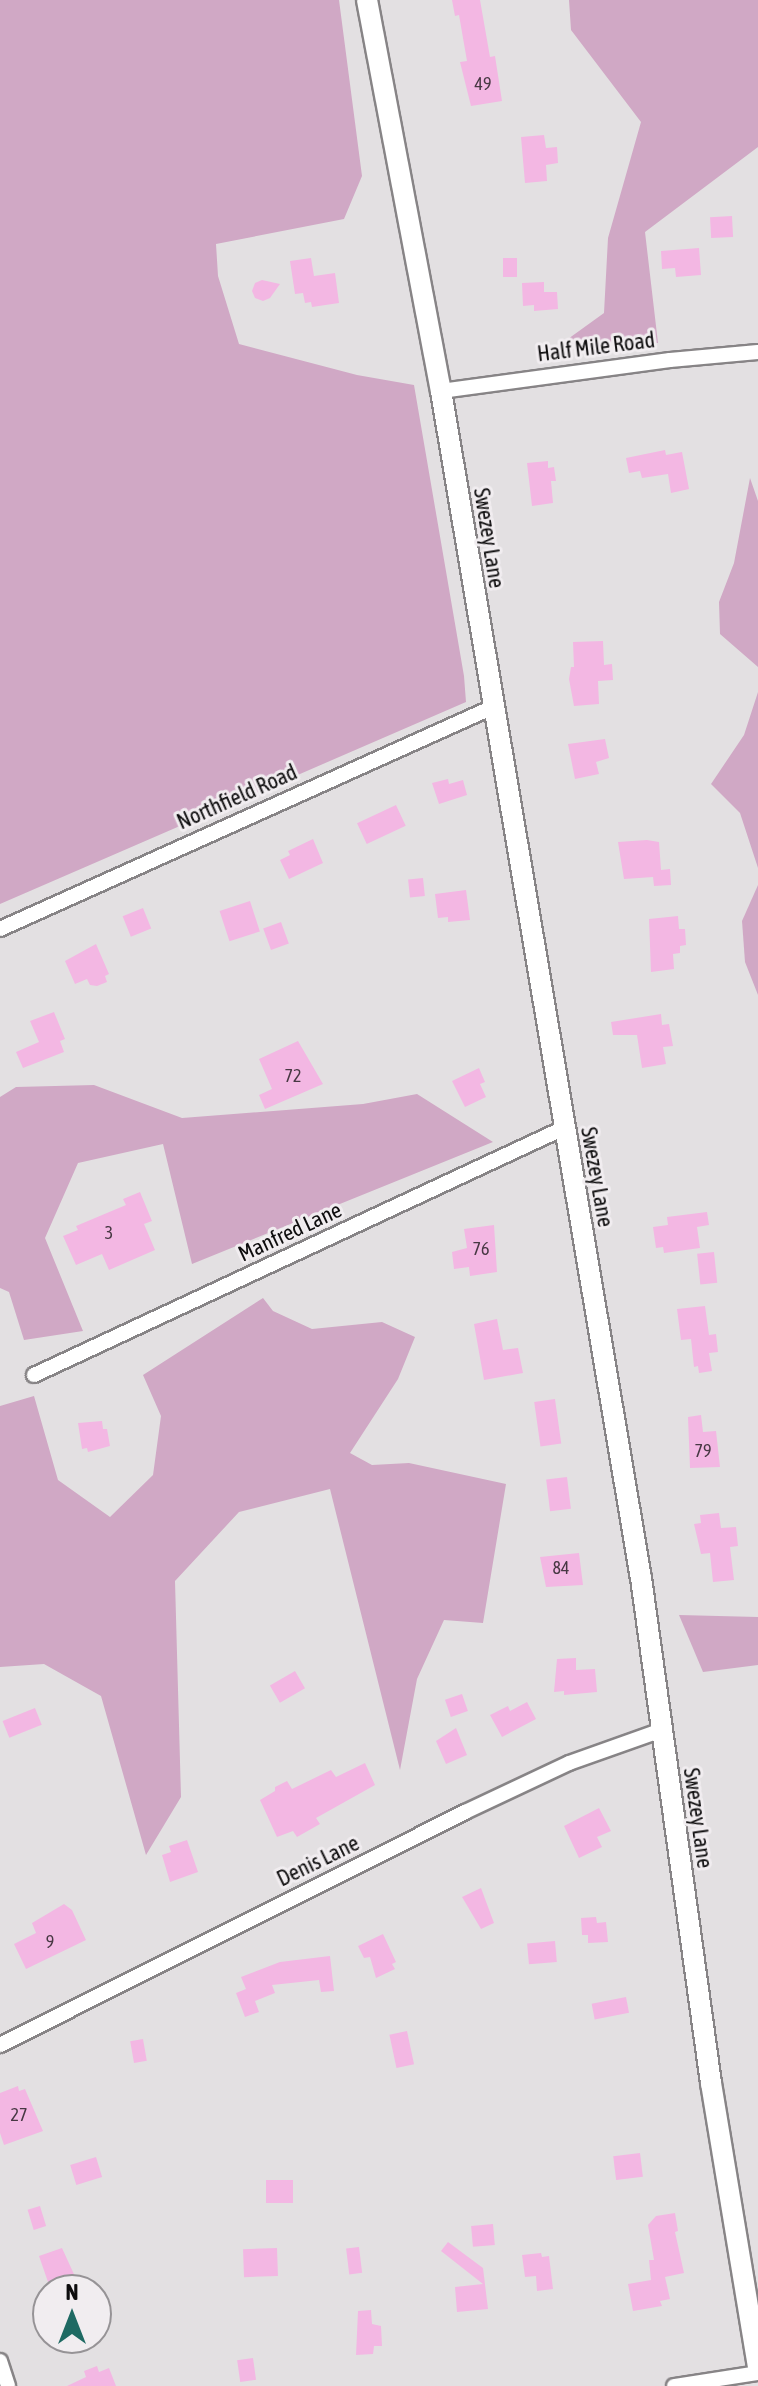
<!DOCTYPE html>
<html>
<head>
<meta charset="utf-8">
<style>
  body { margin:0 }
  #map { position:relative; width:758px; height:2386px; overflow:hidden; background:#e3e0e2; font-family:"Asap Condensed",sans-serif }
  div>[style] { position:absolute }
  [style*='--x'] { left:calc(var(--x)*1px); top:calc(var(--y)*1px); width:calc(var(--w)*1px); rotate:calc(var(--a)*1deg) }
  .green>* { inset:0; background:#d0a8c5 }
  .building>* { inset:0; background:#f3b7e3; transform-origin:0 0 }
  .roads { filter:drop-shadow(2px 0 #878486) drop-shadow(-2px 0 #878486) drop-shadow(0 2px #878486) drop-shadow(0 -2px #878486) }
  .street>* { height:14px; margin:-7px; padding:0 7px; transform-origin:7px; border-radius:7px; background:#fff }
  .secondary>* { height:20px; margin:-10px; padding:0 10px; transform-origin:10px; border-radius:10px; background:#fff }
  span { translate:-50% -50%; white-space:nowrap; text-align:center; line-height:1.15; -webkit-text-stroke:6px #f1edf0; paint-order:stroke }
  .number-label { font-size:18px; color:#473843 }
  .number-label span { -webkit-text-stroke-width:0 }
  .street-label { font-size:22px; color:#0e0d0e }
  .north { position:absolute; left:32px; top:2274px; width:80px; height:80px; box-sizing:border-box; background:#f1edf0; border:2px solid #969396; border-radius:50%; rotate:0deg; font-size:22px; font-weight:700; line-height:32px; text-align:center; color:#0e0d0e }
  .north::after { content:''; display:block; margin:auto; width:28px; height:36px; background:#1f6a63; clip-path:polygon(50% 0,100% 100%,50% 72%,0 100%) }
</style>
</head>
<body>
<div id="map">
  <div class="green">
    <i style="clip-path:polygon(0 0,339px 0,362px 176px,344px 219px,216px 244px,218px 276px,239px 344px,357px 375px,414px 385px,464px 676px,466px 702px,0 904px)"></i>
    <i style="clip-path:polygon(569px 0,758px 0,758px 147px,645px 232px,658px 343px,561px 344px,604px 313px,608px 238px,641px 122px,571px 30px)"></i>
    <i style="clip-path:polygon(750px 478px,758px 501px,758px 667px,720px 634px,719px 602px,734px 563px)"></i>
    <i style="clip-path:polygon(758px 692px,758px 868px,740px 813px,711px 784px,744px 735px)"></i>
    <i style="clip-path:polygon(758px 885px,758px 995px,745px 962px,742px 921px)"></i>
    <i style="clip-path:polygon(94px 1085px,182px 1118px,363px 1104px,417px 1094px,493px 1142px,192px 1264px,163px 1144px,78px 1163px,45px 1238px,83px 1331px,24px 1340px,9px 1292px,0 1288px,0 1097px,16px 1087px)"></i>
    <i style="clip-path:polygon(263px 1298px,273px 1311px,312px 1329px,382px 1322px,415px 1337px,398px 1379px,350px 1453px,372px 1465px,409px 1463px,506px 1484px,483px 1623px,444px 1620px,417px 1679px,400px 1770px,330px 1489px,239px 1512px,175px 1581px,181px 1797px,146px 1855px,101px 1696px,44px 1664px,0 1667px,0 1406px,34px 1396px,58px 1480px,110px 1517px,153px 1475px,161px 1416px,143px 1375px)"></i>
    <i style="clip-path:polygon(679px 1615px,758px 1617px,758px 1665px,703px 1672px)"></i>
  </div>
  <div class="building">
    <i style="clip-path:polygon(452px 0,480px 0,490px 57px,495px 56px,502px 101px,471px 106px,460px 62px,467px 61px,459px 15px,455px 16px)"></i>
    <i style="clip-path:polygon(544px 135px,546px 148px,557px 147px,558px 163px,546px 165px,547px 181px,525px 183px,521px 137px)"></i>
    <i style="left:732px;top:216px;width:21px;height:22px;rotate:87deg"></i>
    <i style="clip-path:polygon(699px 248px,701px 275px,676px 277px,675px 268px,662px 269px,661px 251px)"></i>
    <i style="clip-path:polygon(311px 258px,314px 276px,335px 273px,339px 303px,312px 307px,311px 302px,305px 303px,303px 293px,295px 294px,290px 261px)"></i>
    <i style="left:503px;top:258px;width:14px;height:19px"></i>
    <i style="clip-path:polygon(262px 280px,280px 284px,270px 298px,263px 301px,255px 298px,252px 291px,255px 283px)"></i>
    <i style="clip-path:polygon(544px 282px,544px 292px,557px 292px,558px 309px,534px 311px,534px 305px,523px 306px,522px 283px)"></i>
    <i style="clip-path:polygon(665px 450px,666px 455px,682px 452px,689px 489px,671px 493px,668px 474px,642px 478px,640px 471px,629px 473px,626px 458px)"></i>
    <i style="clip-path:polygon(548px 461px,548px 468px,554px 467px,556px 481px,551px 481px,553px 503px,532px 506px,527px 463px)"></i>
    <i style="clip-path:polygon(603px 641px,604px 665px,612px 664px,613px 680px,598px 681px,599px 704px,574px 706px,569px 679px,571px 667px,574px 667px,573px 642px)"></i>
    <i style="clip-path:polygon(605px 739px,609px 758px,596px 762px,599px 774px,575px 779px,568px 744px)"></i>
    <i style="clip-path:polygon(448px 779px,449px 784px,463px 780px,467px 795px,439px 804px,432px 783px)"></i>
    <i style="left:396px;top:805px;width:23px;height:43px;rotate:65deg"></i>
    <i style="clip-path:polygon(313px 839px,323px 863px,289px 879px,280px 860px,290px 855px,288px 851px)"></i>
    <i style="clip-path:polygon(647px 840px,659px 842px,661px 870px,670px 869px,671px 885px,654px 886px,653px 877px,624px 879px,618px 842px)"></i>
    <i style="left:423px;top:878px;width:18px;height:15px;rotate:84deg"></i>
    <i style="clip-path:polygon(466px 890px,470px 920px,448px 922px,448px 917px,438px 918px,435px 894px)"></i>
    <i style="left:250px;top:901px;width:32px;height:32px;rotate:72deg"></i>
    <i style="left:143px;top:908px;width:22px;height:22px;rotate:68deg"></i>
    <i style="clip-path:polygon(678px 916px,679px 929px,685px 929px,686px 945px,680px 946px,680px 953px,673px 954px,674px 969px,651px 972px,649px 919px)"></i>
    <i style="left:281px;top:922px;width:23px;height:19px;rotate:70deg"></i>
    <i style="clip-path:polygon(96px 944px,109px 974px,105px 976px,107px 982px,97px 986px,90px 985px,87px 979px,75px 984px,65px 961px)"></i>
    <i style="clip-path:polygon(54px 1012px,65px 1039px,60px 1041px,64px 1052px,23px 1068px,16px 1052px,39px 1042px,30px 1021px)"></i>
    <i style="clip-path:polygon(661px 1014px,662px 1025px,669px 1024px,673px 1046px,663px 1047px,666px 1064px,642px 1068px,637px 1035px,613px 1035px,611px 1022px)"></i>
    <i style="clip-path:polygon(298px 1041px,323px 1084px,265px 1109px,259px 1095px,272px 1089px,259px 1059px)"></i>
    <i style="clip-path:polygon(479px 1068px,485px 1082px,480px 1084px,486px 1097px,465px 1107px,452px 1081px)"></i>
    <i style="clip-path:polygon(140px 1192px,152px 1221px,144px 1224px,155px 1250px,109px 1270px,102px 1254px,76px 1265px,63px 1236px,78px 1230px,76px 1226px,126px 1205px,123px 1199px)"></i>
    <i style="clip-path:polygon(707px 1212px,709px 1225px,697px 1227px,700px 1248px,664px 1253px,663px 1247px,656px 1248px,653px 1227px,668px 1225px,667px 1217px)"></i>
    <i style="clip-path:polygon(494px 1225px,497px 1272px,470px 1276px,469px 1267px,454px 1269px,452px 1252px,467px 1248px,464px 1229px)"></i>
    <i style="left:714px;top:1252px;width:31px;height:17px;rotate:84deg"></i>
    <i style="clip-path:polygon(705px 1306px,709px 1335px,716px 1334px,718px 1352px,709px 1353px,712px 1371px,699px 1373px,698px 1366px,694px 1367px,691px 1339px,681px 1340px,677px 1309px)"></i>
    <i style="clip-path:polygon(497px 1319px,503px 1350px,518px 1348px,523px 1373px,484px 1380px,474px 1324px)"></i>
    <i style="left:555px;top:1399px;width:45px;height:21px;rotate:82deg"></i>
    <i style="clip-path:polygon(701px 1415px,703px 1432px,716px 1431px,720px 1467px,690px 1468px,688px 1417px)"></i>
    <i style="clip-path:polygon(102px 1421px,103px 1429px,107px 1429px,110px 1446px,88px 1452px,87px 1448px,82px 1449px,78px 1423px)"></i>
    <i style="left:567px;top:1477px;width:32px;height:21px;rotate:83deg"></i>
    <i style="clip-path:polygon(719px 1513px,721px 1528px,736px 1527px,738px 1546px,730px 1547px,734px 1580px,713px 1582px,710px 1553px,701px 1554px,694px 1524px,701px 1523px,700px 1515px)"></i>
    <i style="clip-path:polygon(579px 1553px,583px 1585px,546px 1587px,540px 1557px)"></i>
    <i style="clip-path:polygon(576px 1658px,576px 1670px,595px 1669px,597px 1692px,564px 1695px,564px 1691px,554px 1692px,557px 1659px)"></i>
    <i style="left:295px;top:1671px;width:20px;height:29px;rotate:60deg"></i>
    <i style="left:462px;top:1694px;width:18px;height:18px;rotate:71deg"></i>
    <i style="clip-path:polygon(527px 1702px,536px 1719px,502px 1737px,490px 1715px,508px 1706px,510px 1711px)"></i>
    <i style="left:35px;top:1708px;width:18px;height:35px;rotate:68deg"></i>
    <i style="clip-path:polygon(456px 1728px,467px 1755px,446px 1764px,436px 1741px)"></i>
    <i style="clip-path:polygon(365px 1763px,375px 1785px,316px 1818px,320px 1824px,297px 1837px,293px 1831px,277px 1837px,260px 1800px,275px 1791px,275px 1787px,287px 1781px,292px 1789px,331px 1770px,336px 1777px)"></i>
    <i style="clip-path:polygon(599px 1808px,611px 1831px,597px 1837px,602px 1847px,579px 1858px,564px 1826px)"></i>
    <i style="clip-path:polygon(187px 1840px,198px 1872px,170px 1882px,162px 1855px,171px 1852px,169px 1846px)"></i>
    <i style="clip-path:polygon(481px 1888px,494px 1923px,481px 1929px,462px 1897px)"></i>
    <i style="clip-path:polygon(64px 1904px,72px 1910px,86px 1940px,26px 1969px,14px 1944px,36px 1933px,32px 1923px)"></i>
    <i style="clip-path:polygon(596px 1917px,597px 1923px,606px 1922px,608px 1942px,588px 1943px,588px 1935px,582px 1935px,581px 1918px)"></i>
    <i style="clip-path:polygon(383px 1934px,396px 1962px,392px 1964px,395px 1969px,376px 1978px,370px 1957px,364px 1958px,358px 1946px)"></i>
    <i style="left:555px;top:1941px;width:21px;height:28px;rotate:85deg"></i>
    <i style="clip-path:polygon(330px 1956px,334px 1991px,321px 1992px,319px 1980px,272px 1985px,275px 1993px,255px 2001px,259px 2012px,245px 2017px,236px 1993px,246px 1989px,241px 1977px,280px 1962px)"></i>
    <i style="left:626px;top:1997px;width:16px;height:35px;rotate:79deg"></i>
    <i style="left:407px;top:2031px;width:34px;height:18px;rotate:78deg"></i>
    <i style="left:143px;top:2039px;width:22px;height:13px;rotate:80deg"></i>
    <i style="clip-path:polygon(18px 2086px,19px 2091px,25px 2089px,43px 2131px,4px 2145px,0 2133px,0 2093px)"></i>
    <i style="left:640px;top:2153px;width:24px;height:27px;rotate:83deg"></i>
    <i style="left:96px;top:2157px;width:21px;height:27px;rotate:73deg"></i>
    <i style="left:266px;top:2180px;width:27px;height:23px"></i>
    <i style="left:40px;top:2206px;width:21px;height:13px;rotate:73deg"></i>
    <i style="clip-path:polygon(675px 2213px,678px 2231px,675px 2232px,684px 2273px,665px 2277px,670px 2299px,660px 2301px,662px 2306px,633px 2311px,628px 2284px,651px 2280px,649px 2260px,654px 2260px,648px 2225px,656px 2216px)"></i>
    <i style="left:493px;top:2224px;width:21px;height:22px;rotate:85deg"></i>
    <i style="clip-path:polygon(448px 2242px,483px 2268px,488px 2309px,457px 2312px,455px 2287px,483px 2284px,441px 2251px)"></i>
    <i style="left:359px;top:2247px;width:26px;height:13px;rotate:83deg"></i>
    <i style="clip-path:polygon(62px 2248px,78px 2283px,64px 2288px,60px 2277px,48px 2282px,39px 2256px)"></i>
    <i style="left:277px;top:2248px;width:28px;height:34px;rotate:88deg"></i>
    <i style="clip-path:polygon(541px 2253px,542px 2257px,549px 2256px,553px 2289px,537px 2291px,536px 2276px,525px 2277px,522px 2255px)"></i>
    <i style="clip-path:polygon(371px 2310px,372px 2324px,381px 2326px,382px 2346px,374px 2346px,373px 2354px,356px 2355px,358px 2311px)"></i>
    <i style="left:253px;top:2358px;width:22px;height:16px;rotate:82deg"></i>
    <i style="clip-path:polygon(97px 2366px,99px 2372px,109px 2368px,116px 2386px,67px 2386px,86px 2377px,84px 2371px)"></i>
  </div>
  <div class="roads">
    <div class="street">
      <i style="--x:441;--y:391;--w:231;--a:-7.7"></i>
      <i style="--x:670;--y:360;--w:88;--a:-5.2"></i>
      <i style="--x:0;--y:929;--w:541;--a:-24.24"></i>
      <i style="--x:34;--y:1375;--w:585;--a:-24.99"></i>
      <i style="--x:0;--y:2045;--w:520;--a:-26.61"></i>
      <i style="--x:465;--y:1812;--w:115;--a:-25.2"></i>
      <i style="--x:569;--y:1763;--w:99;--a:-19.5"></i>
      <i style="--x:0;--y:2361;--w:26;--a:72"></i>
      <i style="--x:674;--y:2386;--w:85;--a:-8.8"></i>
    </div>
    <div class="secondary">
      <i style="--x:367;--y:0;--w:398;--a:79.3"></i>
      <i style="--x:441;--y:391;--w:1204;--a:80.44"></i>
      <i style="--x:641;--y:1578;--w:510;--a:82.11"></i>
      <i style="--x:711;--y:2083;--w:287;--a:80.6"></i>
    </div>
  </div>
  <div class="number-label">
    <span style="left:483px;top:84px">49</span>
    <span style="left:293px;top:1076px">72</span>
    <span style="left:109px;top:1233px">3</span>
    <span style="left:481px;top:1249px">76</span>
    <span style="left:703px;top:1451px">79</span>
    <span style="left:561px;top:1568px">84</span>
    <span style="left:50px;top:1942px">9</span>
    <span style="left:19px;top:2115px">27</span>
  </div>
  <div class="street-label">
    <span style="left:596px;top:347px;rotate:-7deg">Half Mile Road</span>
    <span style="left:489px;top:538px;rotate:81deg">Swezey Lane</span>
    <span style="left:237px;top:797px;rotate:-24deg">Northfield Road</span>
    <span style="left:597px;top:1177px;rotate:80deg">Swezey Lane</span>
    <span style="left:290px;top:1232px;rotate:-25deg">Manfred Lane</span>
    <span style="left:698px;top:1818px;rotate:82deg">Swezey Lane</span>
    <span style="left:318px;top:1861px;rotate:-26deg">Denis Lane</span>
  </div>
  <div class="north">N</div>
</div>
</body>
</html>
